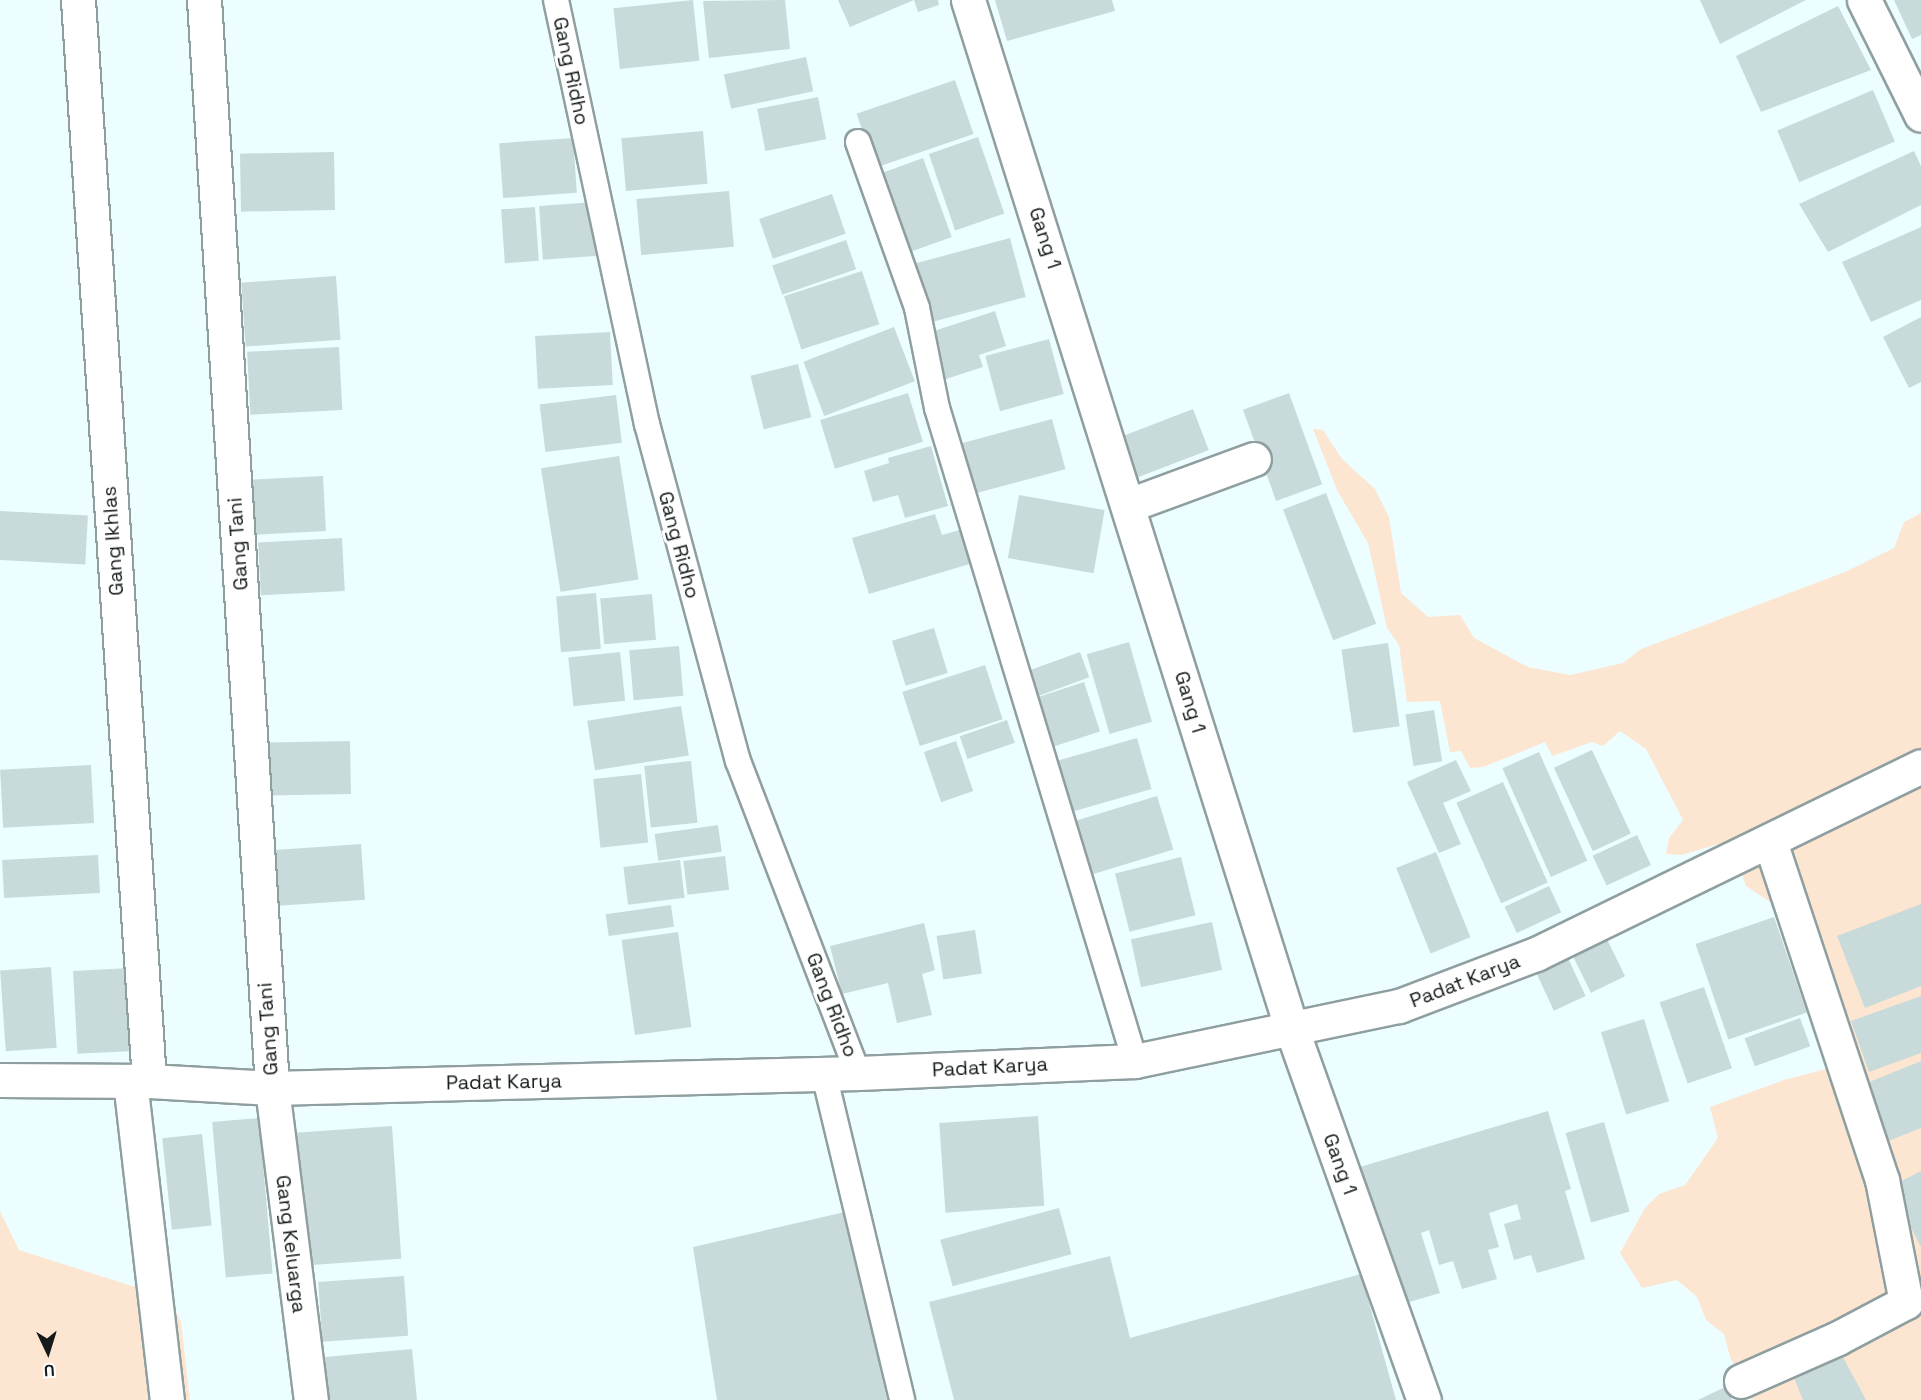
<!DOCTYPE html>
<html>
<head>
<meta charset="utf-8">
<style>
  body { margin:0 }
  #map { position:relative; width:1921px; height:1400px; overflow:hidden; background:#ecfeff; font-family:"Space Grotesk",sans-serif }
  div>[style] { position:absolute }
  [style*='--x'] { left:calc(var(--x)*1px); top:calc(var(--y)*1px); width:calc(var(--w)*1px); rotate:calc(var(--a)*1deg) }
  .green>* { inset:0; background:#fde6d1 }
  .building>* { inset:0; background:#c9dadb; transform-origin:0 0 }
  .roads { filter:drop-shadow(2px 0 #8f9fa0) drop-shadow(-2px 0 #8f9fa0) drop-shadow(0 2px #8f9fa0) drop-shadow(0 -2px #8f9fa0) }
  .lane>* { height:24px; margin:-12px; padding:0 12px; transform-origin:12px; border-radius:12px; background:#fff }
  .street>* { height:33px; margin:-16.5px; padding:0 16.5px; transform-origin:16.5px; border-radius:16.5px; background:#fff }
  span { translate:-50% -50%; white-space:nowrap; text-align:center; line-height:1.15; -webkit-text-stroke:6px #fff; paint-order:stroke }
  .street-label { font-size:20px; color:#151b1b }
  .north { position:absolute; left:18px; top:1322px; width:60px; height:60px; -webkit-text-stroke:4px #fff; paint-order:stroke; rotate:176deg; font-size:16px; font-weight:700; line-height:24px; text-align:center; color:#151b1b }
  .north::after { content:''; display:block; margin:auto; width:21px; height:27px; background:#151b1b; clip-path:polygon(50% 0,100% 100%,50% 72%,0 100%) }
</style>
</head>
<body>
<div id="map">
  <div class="green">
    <i style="clip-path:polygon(1313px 429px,1323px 430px,1342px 459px,1375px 489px,1389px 517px,1401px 593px,1428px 617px,1460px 615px,1474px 638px,1528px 667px,1570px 675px,1623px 663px,1641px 649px,1845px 572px,1894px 548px,1904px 522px,1921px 513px,1921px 1400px,1752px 1400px,1730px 1357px,1724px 1334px,1706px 1320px,1697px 1297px,1677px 1280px,1642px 1288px,1620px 1253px,1645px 1208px,1659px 1194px,1685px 1185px,1718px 1138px,1710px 1107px,1784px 1080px,1833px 1067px,1776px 906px,1746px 886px,1738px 864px,1718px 844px,1682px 855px,1666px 854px,1669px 838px,1683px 820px,1646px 749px,1620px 731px,1603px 746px,1592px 742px,1552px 756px,1545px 742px,1483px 767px,1470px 768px,1461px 751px,1450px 752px,1440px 701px,1407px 702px,1399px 645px,1387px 628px,1368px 543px,1337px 490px)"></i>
    <i style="clip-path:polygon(0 1211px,19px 1250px,132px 1286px,165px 1291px,181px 1322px,190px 1400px,0 1400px)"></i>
  </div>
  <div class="building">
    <i style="left:693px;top:0;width:61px;height:80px;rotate:84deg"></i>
    <i style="clip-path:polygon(785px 0,790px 49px,709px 58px,703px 1px)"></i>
    <i style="clip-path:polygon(838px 0,938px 0,939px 5px,918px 12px,914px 0,850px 27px)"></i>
    <i style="clip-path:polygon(995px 0,1112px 0,1115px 11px,1007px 41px)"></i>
    <i style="clip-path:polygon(1700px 0,1806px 0,1720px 44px)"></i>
    <i style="clip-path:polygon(1894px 0,1921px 0,1921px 35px,1912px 39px)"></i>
    <i style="clip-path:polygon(1838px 6px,1871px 70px,1761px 112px,1736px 56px)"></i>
    <i style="left:806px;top:57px;width:35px;height:84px;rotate:78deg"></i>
    <i style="left:955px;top:80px;width:57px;height:104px;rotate:71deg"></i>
    <i style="left:1873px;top:90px;width:56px;height:104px;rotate:67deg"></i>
    <i style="left:818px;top:97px;width:43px;height:62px;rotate:79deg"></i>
    <i style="left:703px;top:131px;width:53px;height:82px;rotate:85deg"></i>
    <i style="left:978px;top:137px;width:81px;height:52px;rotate:71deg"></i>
    <i style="left:573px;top:138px;width:55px;height:74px;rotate:86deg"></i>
    <i style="clip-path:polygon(1914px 151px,1921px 166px,1921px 205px,1828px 252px,1799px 204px)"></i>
    <i style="left:334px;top:152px;width:58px;height:94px;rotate:89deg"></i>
    <i style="left:923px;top:158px;width:84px;height:48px;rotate:70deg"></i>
    <i style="left:729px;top:191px;width:56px;height:93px;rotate:85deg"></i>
    <i style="left:832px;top:194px;width:42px;height:77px;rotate:71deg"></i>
    <i style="left:595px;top:202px;width:54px;height:56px;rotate:86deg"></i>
    <i style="left:535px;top:207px;width:54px;height:34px;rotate:86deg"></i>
    <i style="clip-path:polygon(1921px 227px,1921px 300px,1871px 322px,1842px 262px)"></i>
    <i style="left:1010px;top:238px;width:61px;height:103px;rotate:75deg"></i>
    <i style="left:846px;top:240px;width:31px;height:78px;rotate:71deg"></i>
    <i style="left:862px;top:271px;width:56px;height:82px;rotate:72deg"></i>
    <i style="left:336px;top:276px;width:64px;height:95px;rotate:86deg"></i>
    <i style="clip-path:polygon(995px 311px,1006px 346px,979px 355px,983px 367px,943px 380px,928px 333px)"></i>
    <i style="clip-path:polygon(1921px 317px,1921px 382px,1909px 388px,1883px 337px)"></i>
    <i style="left:894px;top:327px;width:58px;height:97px;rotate:69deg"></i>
    <i style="left:610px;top:332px;width:53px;height:75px;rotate:87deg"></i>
    <i style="left:1049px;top:339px;width:57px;height:66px;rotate:75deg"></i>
    <i style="left:339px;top:347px;width:63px;height:92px;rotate:87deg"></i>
    <i style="left:798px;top:364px;width:55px;height:49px;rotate:76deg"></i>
    <i style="left:908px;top:393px;width:51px;height:92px;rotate:73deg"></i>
    <i style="left:1289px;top:393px;width:97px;height:49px;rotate:70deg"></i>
    <i style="left:616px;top:395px;width:48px;height:77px;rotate:83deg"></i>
    <i style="left:1193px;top:409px;width:44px;height:82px;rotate:69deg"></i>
    <i style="left:1052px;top:419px;width:52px;height:100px;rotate:75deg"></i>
    <i style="clip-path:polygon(931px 446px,948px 506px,905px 518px,898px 495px,873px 502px,864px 471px,889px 463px,888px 458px)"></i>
    <i style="left:619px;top:456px;width:125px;height:79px;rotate:81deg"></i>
    <i style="left:323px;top:476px;width:55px;height:76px;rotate:87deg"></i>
    <i style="left:1326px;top:493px;width:140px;height:46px;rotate:69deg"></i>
    <i style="left:1019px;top:495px;width:87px;height:64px;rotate:10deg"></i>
    <i style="left:0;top:511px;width:88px;height:49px;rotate:3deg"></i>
    <i style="clip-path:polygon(935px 514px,942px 535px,963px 529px,973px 563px,869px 594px,852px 538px)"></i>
    <i style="left:342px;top:538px;width:53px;height:84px;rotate:87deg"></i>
    <i style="left:596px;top:593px;width:56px;height:40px;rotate:85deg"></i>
    <i style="left:652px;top:594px;width:46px;height:52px;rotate:85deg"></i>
    <i style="left:934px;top:628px;width:47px;height:44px;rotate:73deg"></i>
    <i style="left:1129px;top:642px;width:83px;height:44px;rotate:74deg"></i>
    <i style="left:1388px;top:643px;width:84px;height:47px;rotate:82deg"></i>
    <i style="left:679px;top:646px;width:50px;height:50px;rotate:85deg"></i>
    <i style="left:620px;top:652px;width:49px;height:52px;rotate:84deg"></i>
    <i style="left:1080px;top:652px;width:27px;height:60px;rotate:70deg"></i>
    <i style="left:985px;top:665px;width:57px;height:87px;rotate:72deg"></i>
    <i style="left:1084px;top:682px;width:52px;height:49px;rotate:72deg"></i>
    <i style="left:681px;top:706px;width:50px;height:95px;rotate:81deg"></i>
    <i style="left:1434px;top:710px;width:52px;height:29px;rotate:81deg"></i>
    <i style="left:1007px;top:720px;width:24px;height:50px;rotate:71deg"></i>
    <i style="left:1137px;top:738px;width:53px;height:82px;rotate:74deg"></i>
    <i style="left:350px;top:741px;width:53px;height:82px;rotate:89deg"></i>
    <i style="left:956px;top:741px;width:53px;height:34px;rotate:71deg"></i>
    <i style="left:1592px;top:750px;width:92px;height:42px;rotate:65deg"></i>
    <i style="left:1539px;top:752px;width:119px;height:40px;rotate:66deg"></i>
    <i style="clip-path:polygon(1456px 760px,1471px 791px,1443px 803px,1461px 844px,1439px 853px,1407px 782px)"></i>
    <i style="left:691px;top:761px;width:62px;height:47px;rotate:84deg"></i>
    <i style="left:91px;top:765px;width:58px;height:91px;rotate:87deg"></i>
    <i style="left:641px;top:774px;width:69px;height:48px;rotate:84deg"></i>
    <i style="left:1503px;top:782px;width:110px;height:51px;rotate:66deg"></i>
    <i style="left:1157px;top:796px;width:56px;height:85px;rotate:73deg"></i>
    <i style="left:718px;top:825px;width:27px;height:64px;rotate:82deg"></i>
    <i style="left:1637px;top:835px;width:33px;height:49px;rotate:65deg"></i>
    <i style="left:361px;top:844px;width:56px;height:93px;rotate:86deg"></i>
    <i style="left:1436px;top:852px;width:92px;height:43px;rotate:68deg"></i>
    <i style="left:98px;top:855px;width:38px;height:96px;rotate:87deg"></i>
    <i style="left:725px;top:856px;width:34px;height:42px;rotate:83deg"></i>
    <i style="left:1181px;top:857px;width:60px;height:68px;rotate:76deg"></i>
    <i style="left:680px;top:860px;width:38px;height:57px;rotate:83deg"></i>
    <i style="left:1549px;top:886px;width:29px;height:49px;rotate:65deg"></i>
    <i style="clip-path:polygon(1921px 904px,1921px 986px,1865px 1008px,1837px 936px)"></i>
    <i style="left:671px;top:905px;width:22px;height:66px;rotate:82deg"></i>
    <i style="left:1774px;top:917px;width:101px;height:83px;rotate:71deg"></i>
    <i style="left:1212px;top:922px;width:49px;height:83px;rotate:78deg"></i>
    <i style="clip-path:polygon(924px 923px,935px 970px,922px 974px,932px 1015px,897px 1023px,888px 983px,842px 994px,830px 946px)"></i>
    <i style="left:975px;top:930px;width:44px;height:39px;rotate:81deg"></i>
    <i style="left:678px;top:932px;width:96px;height:57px;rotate:82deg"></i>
    <i style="left:1604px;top:933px;width:48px;height:38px;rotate:64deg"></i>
    <i style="left:1567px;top:956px;width:44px;height:35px;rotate:65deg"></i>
    <i style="left:51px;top:967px;width:81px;height:51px;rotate:86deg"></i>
    <i style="left:130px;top:968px;width:83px;height:57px;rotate:87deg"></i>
    <i style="left:1704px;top:987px;width:86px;height:47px;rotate:71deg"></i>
    <i style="clip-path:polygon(1921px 996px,1921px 1053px,1869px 1072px,1851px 1021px)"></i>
    <i style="left:1800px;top:1018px;width:30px;height:59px;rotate:70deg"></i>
    <i style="left:1644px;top:1019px;width:86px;height:45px;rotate:73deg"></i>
    <i style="clip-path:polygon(1921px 1061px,1921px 1128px,1886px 1142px,1862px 1085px)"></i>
    <i style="clip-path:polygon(1548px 1111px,1571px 1189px,1565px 1191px,1585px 1259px,1537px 1273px,1531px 1255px,1514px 1260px,1504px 1224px,1521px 1219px,1517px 1204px,1489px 1213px,1499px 1247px,1488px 1250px,1497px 1279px,1462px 1289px,1453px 1261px,1439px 1265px,1429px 1230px,1421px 1233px,1440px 1293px,1406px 1303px,1360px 1167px)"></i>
    <i style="left:1038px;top:1116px;width:90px;height:99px;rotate:86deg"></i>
    <i style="left:259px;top:1118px;width:156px;height:47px;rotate:85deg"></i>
    <i style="left:1604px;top:1122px;width:93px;height:40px;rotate:74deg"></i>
    <i style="left:392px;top:1126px;width:133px;height:97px;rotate:86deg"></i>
    <i style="left:202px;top:1134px;width:92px;height:40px;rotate:84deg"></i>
    <i style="clip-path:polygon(1921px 1171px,1921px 1247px,1890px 1187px)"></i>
    <i style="left:1059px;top:1208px;width:48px;height:123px;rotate:75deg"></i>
    <i style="clip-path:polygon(845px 1212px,887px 1400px,717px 1400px,693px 1247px)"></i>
    <i style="clip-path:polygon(1110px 1256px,1130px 1338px,1361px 1274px,1396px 1400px,954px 1400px,929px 1302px)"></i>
    <i style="left:404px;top:1276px;width:60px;height:86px;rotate:86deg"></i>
    <i style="clip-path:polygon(412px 1349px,417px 1400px,329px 1400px,325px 1357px)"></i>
    <i style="clip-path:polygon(1843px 1357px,1866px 1400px,1803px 1400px,1794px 1378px)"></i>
    <i style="clip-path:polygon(1725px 1387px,1732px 1400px,1698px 1400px)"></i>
  </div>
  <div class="roads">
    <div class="lane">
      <i style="--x:556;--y:0;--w:434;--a:77.9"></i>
      <i style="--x:647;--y:424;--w:349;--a:74.9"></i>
      <i style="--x:738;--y:761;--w:334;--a:69"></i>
      <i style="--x:858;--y:142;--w:176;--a:70.4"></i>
      <i style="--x:917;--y:308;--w:102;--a:78.7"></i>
      <i style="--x:937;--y:408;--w:682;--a:73.13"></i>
      <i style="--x:824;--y:1074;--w:335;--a:76.5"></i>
    </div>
    <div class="street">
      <i style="--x:78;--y:0;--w:1083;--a:86.24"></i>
      <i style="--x:204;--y:0;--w:1090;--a:86.42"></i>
      <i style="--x:272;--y:1088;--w:314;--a:82.9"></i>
      <i style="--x:968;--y:0;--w:1077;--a:72.54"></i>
      <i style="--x:1291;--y:1027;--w:396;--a:70.4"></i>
      <i style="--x:1864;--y:0;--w:128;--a:63.6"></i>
      <i style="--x:1129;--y:505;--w:133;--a:-20.2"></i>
      <i style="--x:0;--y:1080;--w:149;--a:0.4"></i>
      <i style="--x:149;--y:1081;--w:123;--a:3.3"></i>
      <i style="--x:272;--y:1088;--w:586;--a:-1.47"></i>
      <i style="--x:858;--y:1073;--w:277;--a:-2.5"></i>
      <i style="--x:1135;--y:1061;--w:270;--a:-11.8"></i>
      <i style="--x:1399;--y:1006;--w:147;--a:-20.8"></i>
      <i style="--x:1536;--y:954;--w:428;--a:-26"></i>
      <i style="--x:130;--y:1081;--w:321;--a:83.4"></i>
      <i style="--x:1741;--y:1381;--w:106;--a:-23.9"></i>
      <i style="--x:1838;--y:1338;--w:77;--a:-27.9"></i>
      <i style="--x:1906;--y:1302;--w:124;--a:-101.1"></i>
      <i style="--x:1882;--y:1180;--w:357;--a:-108.3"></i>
    </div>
  </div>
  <div class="street-label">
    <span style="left:571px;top:71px;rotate:78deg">Gang Ridho</span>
    <span style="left:1045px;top:238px;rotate:72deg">Gang 1</span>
    <span style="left:113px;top:541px;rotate:-94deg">Gang Ikhlas</span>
    <span style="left:238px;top:544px;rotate:-94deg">Gang Tani</span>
    <span style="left:679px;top:545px;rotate:75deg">Gang Ridho</span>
    <span style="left:1190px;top:702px;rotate:73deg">Gang 1</span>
    <span style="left:1465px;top:981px;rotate:-21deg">Padat Karya</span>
    <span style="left:832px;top:1005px;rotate:69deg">Gang Ridho</span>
    <span style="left:268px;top:1029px;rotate:-94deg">Gang Tani</span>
    <span style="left:990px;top:1067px;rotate:-3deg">Padat Karya</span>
    <span style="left:504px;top:1082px;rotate:-1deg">Padat Karya</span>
    <span style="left:1340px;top:1164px;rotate:70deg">Gang 1</span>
    <span style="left:291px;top:1244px;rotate:83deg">Gang Keluarga</span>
  </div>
  <div class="north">U</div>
</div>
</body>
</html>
